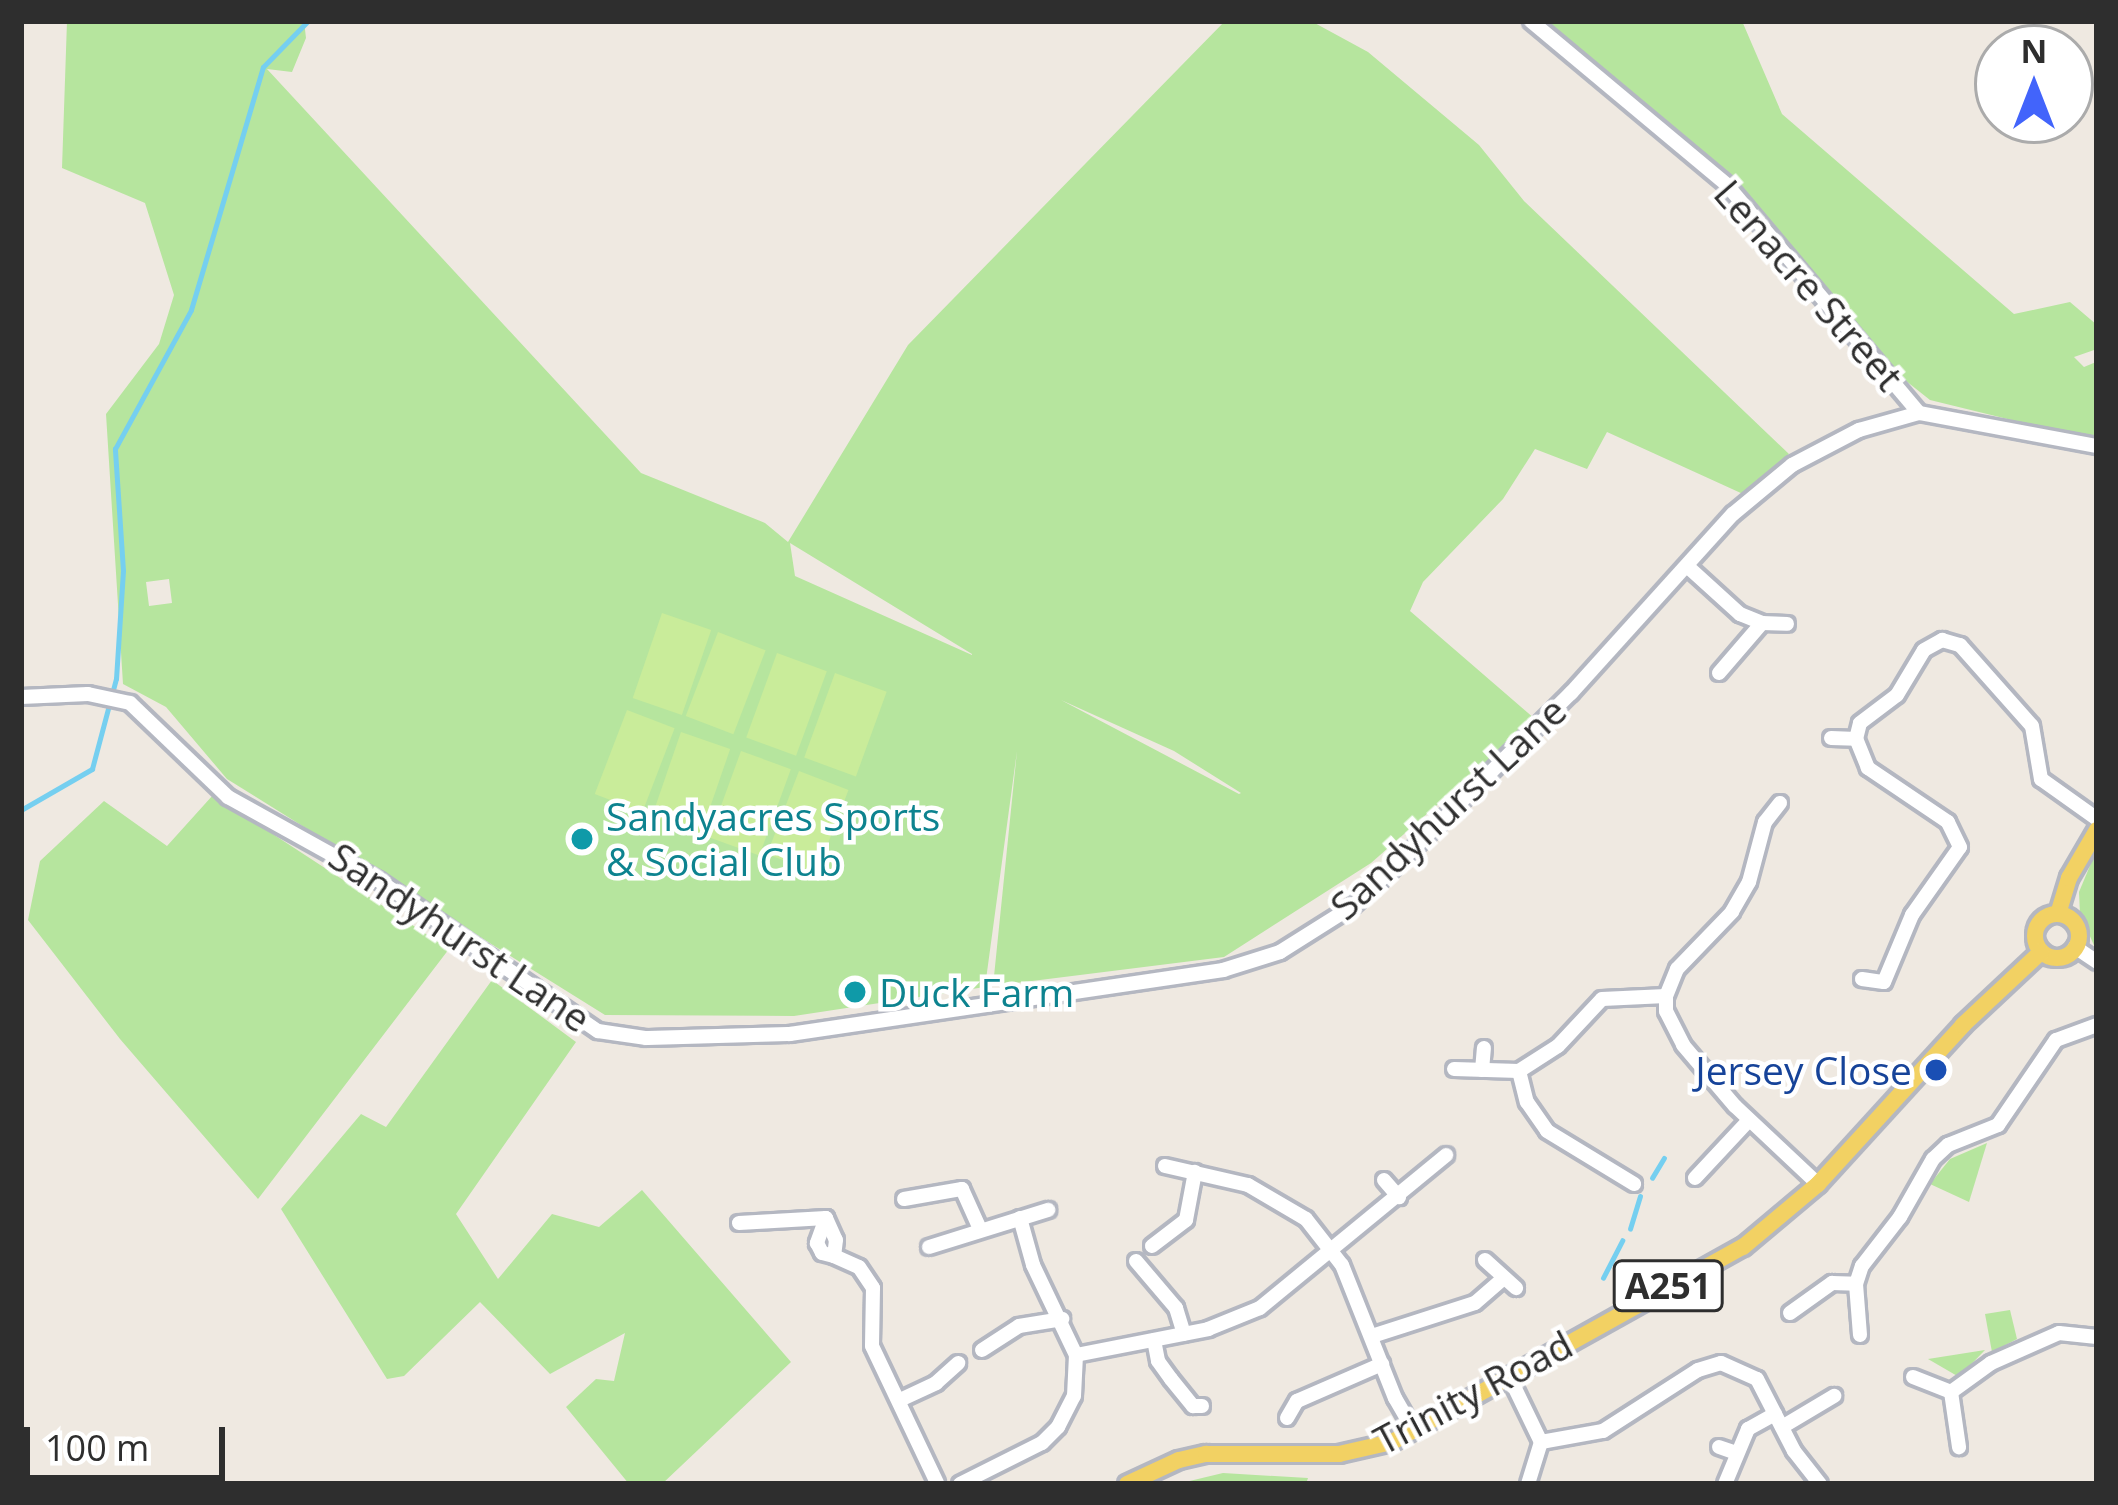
<!DOCTYPE html>
<html>
<head>
<meta charset="utf-8">
<style>
  body { margin:0 }
  #map { position:relative; width:2118px; height:1505px; overflow:hidden; background:#efe9e1; font-family:"Open Sans",sans-serif }
  div>[style] { position:absolute }
  [style*='--x'] { left:calc(var(--x)*1px); top:calc(var(--y)*1px); width:calc(var(--w)*1px); rotate:calc(var(--a)*1deg) }
  .green>* { inset:0; background:#b6e59e }
  .pitch>* { inset:0; background:#c9ec9a; transform-origin:0 0 }
  .stream>* { height:4.5px; margin:-2.25px; padding:0 2.25px; transform-origin:2.25px; border-radius:2.25px; background:#75cff0 }
  .roads { filter:drop-shadow(3px 0 #b4b7c1) drop-shadow(-3px 0 #b4b7c1) drop-shadow(0 3px #b4b7c1) drop-shadow(0 -3px #b4b7c1) }
  .minor>* { height:14px; margin:-7px; padding:0 7px; transform-origin:7px; border-radius:7px; background:#fff }
  .major>* { height:16px; margin:-8px; padding:0 8px; transform-origin:8px; border-radius:8px; background:#f2d163 }
  .major>.ring { margin:-8px; padding:0; box-sizing:content-box; background:none; border:16px solid #f2d163; border-radius:50% }
  .dots>* { width:33px; height:33px; translate:-50% -50%; box-sizing:border-box; border:6px solid #fff; border-radius:50% }
  span { translate:-50% -50%; white-space:nowrap; text-align:center; line-height:1.15; -webkit-text-stroke:9px #fff; paint-order:stroke }
  .shield-label span { padding:3px 9px; background:#fff; border:3px solid; border-radius:9px; -webkit-text-stroke-width:0 }
  .shield-label { font-size:36px; color:#2e2e2e; font-weight:700 }
  .street-label { font-size:39px; color:#2e2e2e }
  .culture-label { font-size:39px; color:#0d838f }
  .left { translate:0 -50%; text-align:left }
  .transit-label { font-size:39px; color:#164399 }
  .right { translate:-100% -50%; text-align:right }
  .frame { position:absolute; inset:0; border:24px solid #2e2e2e; pointer-events:none }
  .north { position:absolute; left:1974px; top:24px; width:120px; height:120px; box-sizing:border-box; background:#fff; border:3px solid #ababab; border-radius:50%; rotate:0deg; font-size:33px; font-weight:700; line-height:48px; text-align:center; color:#2e2e2e }
  .north::after { content:''; display:block; margin:auto; width:42px; height:54px; background:#4264fb; clip-path:polygon(50% 0,100% 100%,50% 72%,0 100%) }
  .scale { position:absolute; left:24px; top:1427px; width:201px; height:54px; box-sizing:border-box; border:6px solid #2e2e2e; border-top:0; padding-left:15px; font-size:36px; line-height:42px; white-space:nowrap; color:#2e2e2e; -webkit-text-stroke:9px #fff; paint-order:stroke }
</style>
</head>
<body>
<div id="map">
  <div class="green">
    <i style="clip-path:polygon(evenodd,67px 21px,304px 21px,306px 38px,292px 72px,267px 69px,641px 473px,765px 523px,788px 542px,908px 345px,1225px 21px,1311px 21px,1368px 52px,1479px 145px,1524px 201px,1789px 454px,1743px 494px,1607px 432px,1587px 469px,1535px 449px,1503px 499px,1423px 582px,1410px 611px,1535px 719px,1371px 863px,1224px 957px,993px 986px,1017px 751px,985px 987px,794px 1016px,605px 1015px,227px 779px,166px 707px,123px 684px,106px 414px,159px 344px,174px 295px,145px 203px,62px 168px,67px 21px,790px 543px,972px 654px,972px 655px,795px 576px,790px 543px,67px 21px,169px 579px,172px 603px,149px 606px,146px 582px,169px 579px,67px 21px,1061px 700px,1174px 751px,1241px 793px,1239px 794px,1061px 700px)"></i>
    <i style="clip-path:polygon(1527px 21px,1742px 21px,1782px 114px,2014px 314px,2070px 302px,2097px 325px,2097px 349px,2074px 357px,2084px 367px,2096px 362px,2097px 354px,2097px 441px,1930px 400px,1862px 346px,1730px 182px)"></i>
    <i style="clip-path:polygon(213px 795px,449px 949px,258px 1199px,120px 1039px,28px 920px,40px 861px,104px 801px,167px 846px)"></i>
    <i style="clip-path:polygon(2097px 849px,2097px 952px,2080px 914px,2079px 892px)"></i>
    <i style="clip-path:polygon(492px 980px,576px 1042px,456px 1214px,498px 1279px,552px 1214px,599px 1227px,642px 1190px,791px 1362px,662px 1484px,629px 1484px,566px 1407px,596px 1379px,614px 1381px,625px 1333px,550px 1374px,480px 1302px,404px 1376px,387px 1379px,281px 1209px,361px 1114px,386px 1127px)"></i>
    <i style="clip-path:polygon(1987px 1143px,1969px 1202px,1930px 1184px,1950px 1159px)"></i>
    <i style="clip-path:polygon(2010px 1310px,2017px 1339px,1992px 1352px,1985px 1314px)"></i>
    <i style="clip-path:polygon(1985px 1350px,1959px 1377px,1928px 1359px)"></i>
    <i style="clip-path:polygon(1223px 1473px,1308px 1478px,1306px 1484px,1177px 1484px)"></i>
  </div>
  <div class="pitch">
    <i style="left:662px;top:613px;width:52px;height:90px;rotate:19deg"></i>
    <i style="left:718px;top:632px;width:51px;height:90px;rotate:21deg"></i>
    <i style="left:777px;top:653px;width:53px;height:90px;rotate:20deg"></i>
    <i style="left:835px;top:673px;width:55px;height:90px;rotate:20deg"></i>
    <i style="left:627px;top:710px;width:51px;height:90px;rotate:21deg"></i>
    <i style="left:681px;top:732px;width:52px;height:89px;rotate:19deg"></i>
    <i style="left:741px;top:751px;width:53px;height:92px;rotate:20deg"></i>
    <i style="left:799px;top:771px;width:53px;height:89px;rotate:21deg"></i>
  </div>
  <div class="stream">
    <i style="--x:21;--y:810;--w:82;--a:-30"></i>
    <i style="--x:92;--y:769;--w:93;--a:-75.1"></i>
    <i style="--x:116;--y:679;--w:108;--a:-86.3"></i>
    <i style="--x:123;--y:571;--w:122;--a:-93.8"></i>
    <i style="--x:115;--y:449;--w:158;--a:-61.3"></i>
    <i style="--x:191;--y:310;--w:253;--a:-73.5"></i>
    <i style="--x:263;--y:67;--w:64;--a:-45.6"></i>
    <i style="--x:1652;--y:1178;--w:23;--a:-59"></i>
    <i style="--x:1630;--y:1229;--w:34;--a:-73"></i>
    <i style="--x:1603;--y:1278;--w:42;--a:-62.8"></i>
  </div>
  <div class="roads">
    <div class="minor">
      <i style="--x:1531;--y:21;--w:256;--a:39.9"></i>
      <i style="--x:1727;--y:185;--w:298;--a:49.9"></i>
      <i style="--x:1687;--y:566;--w:72;--a:42.2"></i>
      <i style="--x:1740;--y:614;--w:24;--a:22"></i>
      <i style="--x:1762;--y:623;--w:25;--a:2"></i>
      <i style="--x:1719;--y:673;--w:66;--a:-49.3"></i>
      <i style="--x:21;--y:697;--w:67;--a:-2.6"></i>
      <i style="--x:88;--y:694;--w:43;--a:12.1"></i>
      <i style="--x:130;--y:703;--w:136;--a:43.8"></i>
      <i style="--x:228;--y:797;--w:171;--a:29"></i>
      <i style="--x:378;--y:880;--w:267;--a:34.5"></i>
      <i style="--x:598;--y:1031;--w:49;--a:8.3"></i>
      <i style="--x:646;--y:1038;--w:144;--a:-1.6"></i>
      <i style="--x:790;--y:1034;--w:438;--a:-8.4"></i>
      <i style="--x:1223;--y:970;--w:60;--a:-17.5"></i>
      <i style="--x:1280;--y:952;--w:86;--a:-32.2"></i>
      <i style="--x:1353;--y:906;--w:67;--a:-43.2"></i>
      <i style="--x:1402;--y:860;--w:238;--a:-44.7"></i>
      <i style="--x:1571;--y:693;--w:241;--a:-47.9"></i>
      <i style="--x:1733;--y:514;--w:77;--a:-39.7"></i>
      <i style="--x:1792;--y:465;--w:76;--a:-27.6"></i>
      <i style="--x:1859;--y:430;--w:62;--a:-15.8"></i>
      <i style="--x:1919;--y:413;--w:181;--a:10.5"></i>
      <i style="--x:1831;--y:738;--w:25;--a:2"></i>
      <i style="--x:1780;--y:803;--w:24;--a:128"></i>
      <i style="--x:1765;--y:822;--w:62;--a:104.9"></i>
      <i style="--x:1749;--y:882;--w:34;--a:120"></i>
      <i style="--x:1732;--y:912;--w:79;--a:134"></i>
      <i style="--x:1677;--y:969;--w:29;--a:112"></i>
      <i style="--x:1666;--y:996;--w:15;--a:90"></i>
      <i style="--x:1666;--y:1011;--w:38;--a:63"></i>
      <i style="--x:1683;--y:1045;--w:80;--a:49.6"></i>
      <i style="--x:1735;--y:1106;--w:114;--a:43.2"></i>
      <i style="--x:2075;--y:947;--w:27;--a:34"></i>
      <i style="--x:1862;--y:979;--w:22;--a:8"></i>
      <i style="--x:1884;--y:982;--w:73;--a:-67.3"></i>
      <i style="--x:1912;--y:915;--w:83;--a:-54.8"></i>
      <i style="--x:1960;--y:847;--w:28;--a:-116"></i>
      <i style="--x:1948;--y:822;--w:97;--a:-146"></i>
      <i style="--x:1868;--y:768;--w:31;--a:-112"></i>
      <i style="--x:1856;--y:739;--w:16;--a:-76"></i>
      <i style="--x:1860;--y:723;--w:46;--a:-37.1"></i>
      <i style="--x:1897;--y:695;--w:52;--a:-59"></i>
      <i style="--x:1924;--y:650;--w:21;--a:-29"></i>
      <i style="--x:1942;--y:640;--w:19;--a:16"></i>
      <i style="--x:1960;--y:645;--w:108;--a:48.4"></i>
      <i style="--x:2032;--y:726;--w:54;--a:80.4"></i>
      <i style="--x:2041;--y:779;--w:69;--a:35.5"></i>
      <i style="--x:1454;--y:1069;--w:65;--a:1.8"></i>
      <i style="--x:1519;--y:1071;--w:46;--a:-32.7"></i>
      <i style="--x:1558;--y:1046;--w:64;--a:-46.9"></i>
      <i style="--x:1602;--y:999;--w:64;--a:-2.7"></i>
      <i style="--x:1482;--y:1070;--w:22;--a:-85"></i>
      <i style="--x:1519;--y:1071;--w:32;--a:76"></i>
      <i style="--x:1527;--y:1102;--w:35;--a:55"></i>
      <i style="--x:1547;--y:1131;--w:102;--a:31.3"></i>
      <i style="--x:1165;--y:1166;--w:85;--a:12.9"></i>
      <i style="--x:1248;--y:1185;--w:67;--a:30.4"></i>
      <i style="--x:1306;--y:1219;--w:58;--a:52"></i>
      <i style="--x:1342;--y:1265;--w:143;--a:68.3"></i>
      <i style="--x:1395;--y:1398;--w:39;--a:60"></i>
      <i style="--x:1695;--y:1178;--w:79;--a:-47"></i>
      <i style="--x:1384;--y:1180;--w:23;--a:49"></i>
      <i style="--x:904;--y:1199;--w:59;--a:-9.8"></i>
      <i style="--x:962;--y:1189;--w:44;--a:65.8"></i>
      <i style="--x:826;--y:1218;--w:27;--a:110"></i>
      <i style="--x:817;--y:1243;--w:11;--a:63"></i>
      <i style="--x:822;--y:1253;--w:12;--a:14"></i>
      <i style="--x:1020;--y:1218;--w:49;--a:74.5"></i>
      <i style="--x:1033;--y:1265;--w:100;--a:64.5"></i>
      <i style="--x:739;--y:1223;--w:87;--a:-3.3"></i>
      <i style="--x:826;--y:1218;--w:24;--a:66"></i>
      <i style="--x:836;--y:1240;--w:16;--a:97"></i>
      <i style="--x:834;--y:1256;--w:27;--a:24"></i>
      <i style="--x:859;--y:1267;--w:25;--a:56"></i>
      <i style="--x:873;--y:1288;--w:58;--a:91"></i>
      <i style="--x:872;--y:1346;--w:152;--a:64.6"></i>
      <i style="--x:1152;--y:1246;--w:43;--a:-37.4"></i>
      <i style="--x:1186;--y:1220;--w:49;--a:-79.4"></i>
      <i style="--x:929;--y:1247;--w:125;--a:-17.3"></i>
      <i style="--x:1485;--y:1260;--w:42;--a:42.1"></i>
      <i style="--x:1136;--y:1261;--w:62;--a:49.6"></i>
      <i style="--x:1176;--y:1308;--w:27;--a:73"></i>
      <i style="--x:1790;--y:1313;--w:52;--a:-35.5"></i>
      <i style="--x:1832;--y:1283;--w:24;--a:2"></i>
      <i style="--x:1860;--y:1335;--w:51;--a:-94.5"></i>
      <i style="--x:1856;--y:1284;--w:19;--a:-72"></i>
      <i style="--x:1862;--y:1266;--w:62;--a:-52.2"></i>
      <i style="--x:1900;--y:1217;--w:67;--a:-60.4"></i>
      <i style="--x:1933;--y:1159;--w:21;--a:-43"></i>
      <i style="--x:1948;--y:1145;--w:54;--a:-21.8"></i>
      <i style="--x:1998;--y:1125;--w:103;--a:-55.7"></i>
      <i style="--x:2056;--y:1040;--w:44;--a:-20.1"></i>
      <i style="--x:1372;--y:1336;--w:108;--a:-17.8"></i>
      <i style="--x:1475;--y:1303;--w:37;--a:-41"></i>
      <i style="--x:1154;--y:1340;--w:21;--a:79"></i>
      <i style="--x:1158;--y:1361;--w:22;--a:54"></i>
      <i style="--x:1171;--y:1379;--w:35;--a:51"></i>
      <i style="--x:1193;--y:1406;--w:9;--a:0"></i>
      <i style="--x:982;--y:1350;--w:44;--a:-33"></i>
      <i style="--x:1019;--y:1326;--w:44;--a:-9.2"></i>
      <i style="--x:1913;--y:1377;--w:41;--a:21.5"></i>
      <i style="--x:1951;--y:1392;--w:56;--a:81.7"></i>
      <i style="--x:1510;--y:1378;--w:71;--a:64.2"></i>
      <i style="--x:1541;--y:1442;--w:44;--a:107.2"></i>
      <i style="--x:1951;--y:1392;--w:49;--a:-35.9"></i>
      <i style="--x:1991;--y:1363;--w:74;--a:-23.8"></i>
      <i style="--x:2059;--y:1333;--w:38;--a:6"></i>
      <i style="--x:900;--y:1400;--w:40;--a:-25"></i>
      <i style="--x:936;--y:1383;--w:30;--a:-42"></i>
      <i style="--x:1287;--y:1418;--w:20;--a:-60"></i>
      <i style="--x:1297;--y:1401;--w:93;--a:-23.5"></i>
      <i style="--x:1782;--y:1427;--w:61;--a:-30.8"></i>
      <i style="--x:1541;--y:1442;--w:63;--a:-10.1"></i>
      <i style="--x:1603;--y:1431;--w:113;--a:-32.7"></i>
      <i style="--x:1698;--y:1370;--w:24;--a:-17"></i>
      <i style="--x:1721;--y:1363;--w:39;--a:24"></i>
      <i style="--x:1757;--y:1379;--w:81;--a:62.8"></i>
      <i style="--x:1794;--y:1451;--w:42;--a:51.8"></i>
      <i style="--x:1719;--y:1447;--w:18;--a:19"></i>
      <i style="--x:960;--y:1484;--w:92;--a:-26.6"></i>
      <i style="--x:1042;--y:1443;--w:23;--a:-45"></i>
      <i style="--x:1058;--y:1427;--w:35;--a:-63"></i>
      <i style="--x:1074;--y:1396;--w:41;--a:-87.2"></i>
      <i style="--x:1076;--y:1355;--w:135;--a:-11.1"></i>
      <i style="--x:1208;--y:1329;--w:56;--a:-22"></i>
      <i style="--x:1260;--y:1308;--w:241;--a:-39.4"></i>
      <i style="--x:1725;--y:1484;--w:60;--a:-67.3"></i>
      <i style="--x:1748;--y:1429;--w:31;--a:-29"></i>
    </div>
    <div class="major">
      <i style="--x:2058;--y:914;--w:38;--a:-73"></i>
      <i style="--x:2069;--y:878;--w:56;--a:-59.7"></i>
      <i class="ring" style="left:2035px;top:914px;width:28px;height:28px"></i>
      <i style="--x:1127;--y:1484;--w:57;--a:-24.8"></i>
      <i style="--x:1179;--y:1460;--w:28;--a:-13"></i>
      <i style="--x:1206;--y:1454;--w:133;--a:0"></i>
      <i style="--x:1339;--y:1454;--w:54;--a:-12.8"></i>
      <i style="--x:1392;--y:1442;--w:402;--a:-29.1"></i>
      <i style="--x:1743;--y:1247;--w:98;--a:-40"></i>
      <i style="--x:1818;--y:1184;--w:215;--a:-47.6"></i>
      <i style="--x:1963;--y:1025;--w:107;--a:-43.1"></i>
    </div>
  </div>
  <div class="dots">
    <i style="left:582px;top:839px;background:#0f9aa8"></i>
    <i style="left:855px;top:992px;background:#0f9aa8"></i>
    <i style="left:1936px;top:1070px;background:#1a4fb4"></i>
  </div>
  <div class="shield-label">
    <span style="left:1668px;top:1286px">A251</span>
  </div>
  <div class="street-label">
    <span style="left:1809px;top:285px;rotate:49deg">Lenacre Street</span>
    <span style="left:1448px;top:808px;rotate:-43deg">Sandyhurst Lane</span>
    <span style="left:460px;top:937px;rotate:34deg">Sandyhurst Lane</span>
    <span style="left:1473px;top:1392px;rotate:-28deg">Trinity Road</span>
  </div>
  <div class="culture-label">
    <span class="left" style="left:606px;top:839px">Sandyacres Sports<br>&amp; Social Club</span>
    <span class="left" style="left:879px;top:992px">Duck Farm</span>
  </div>
  <div class="transit-label">
    <span class="right" style="left:1912px;top:1070px">Jersey Close</span>
  </div>
  <div class="frame"></div>
  <div class="north">N</div>
  <div class="scale">100 m</div>
</div>
</body>
</html>
